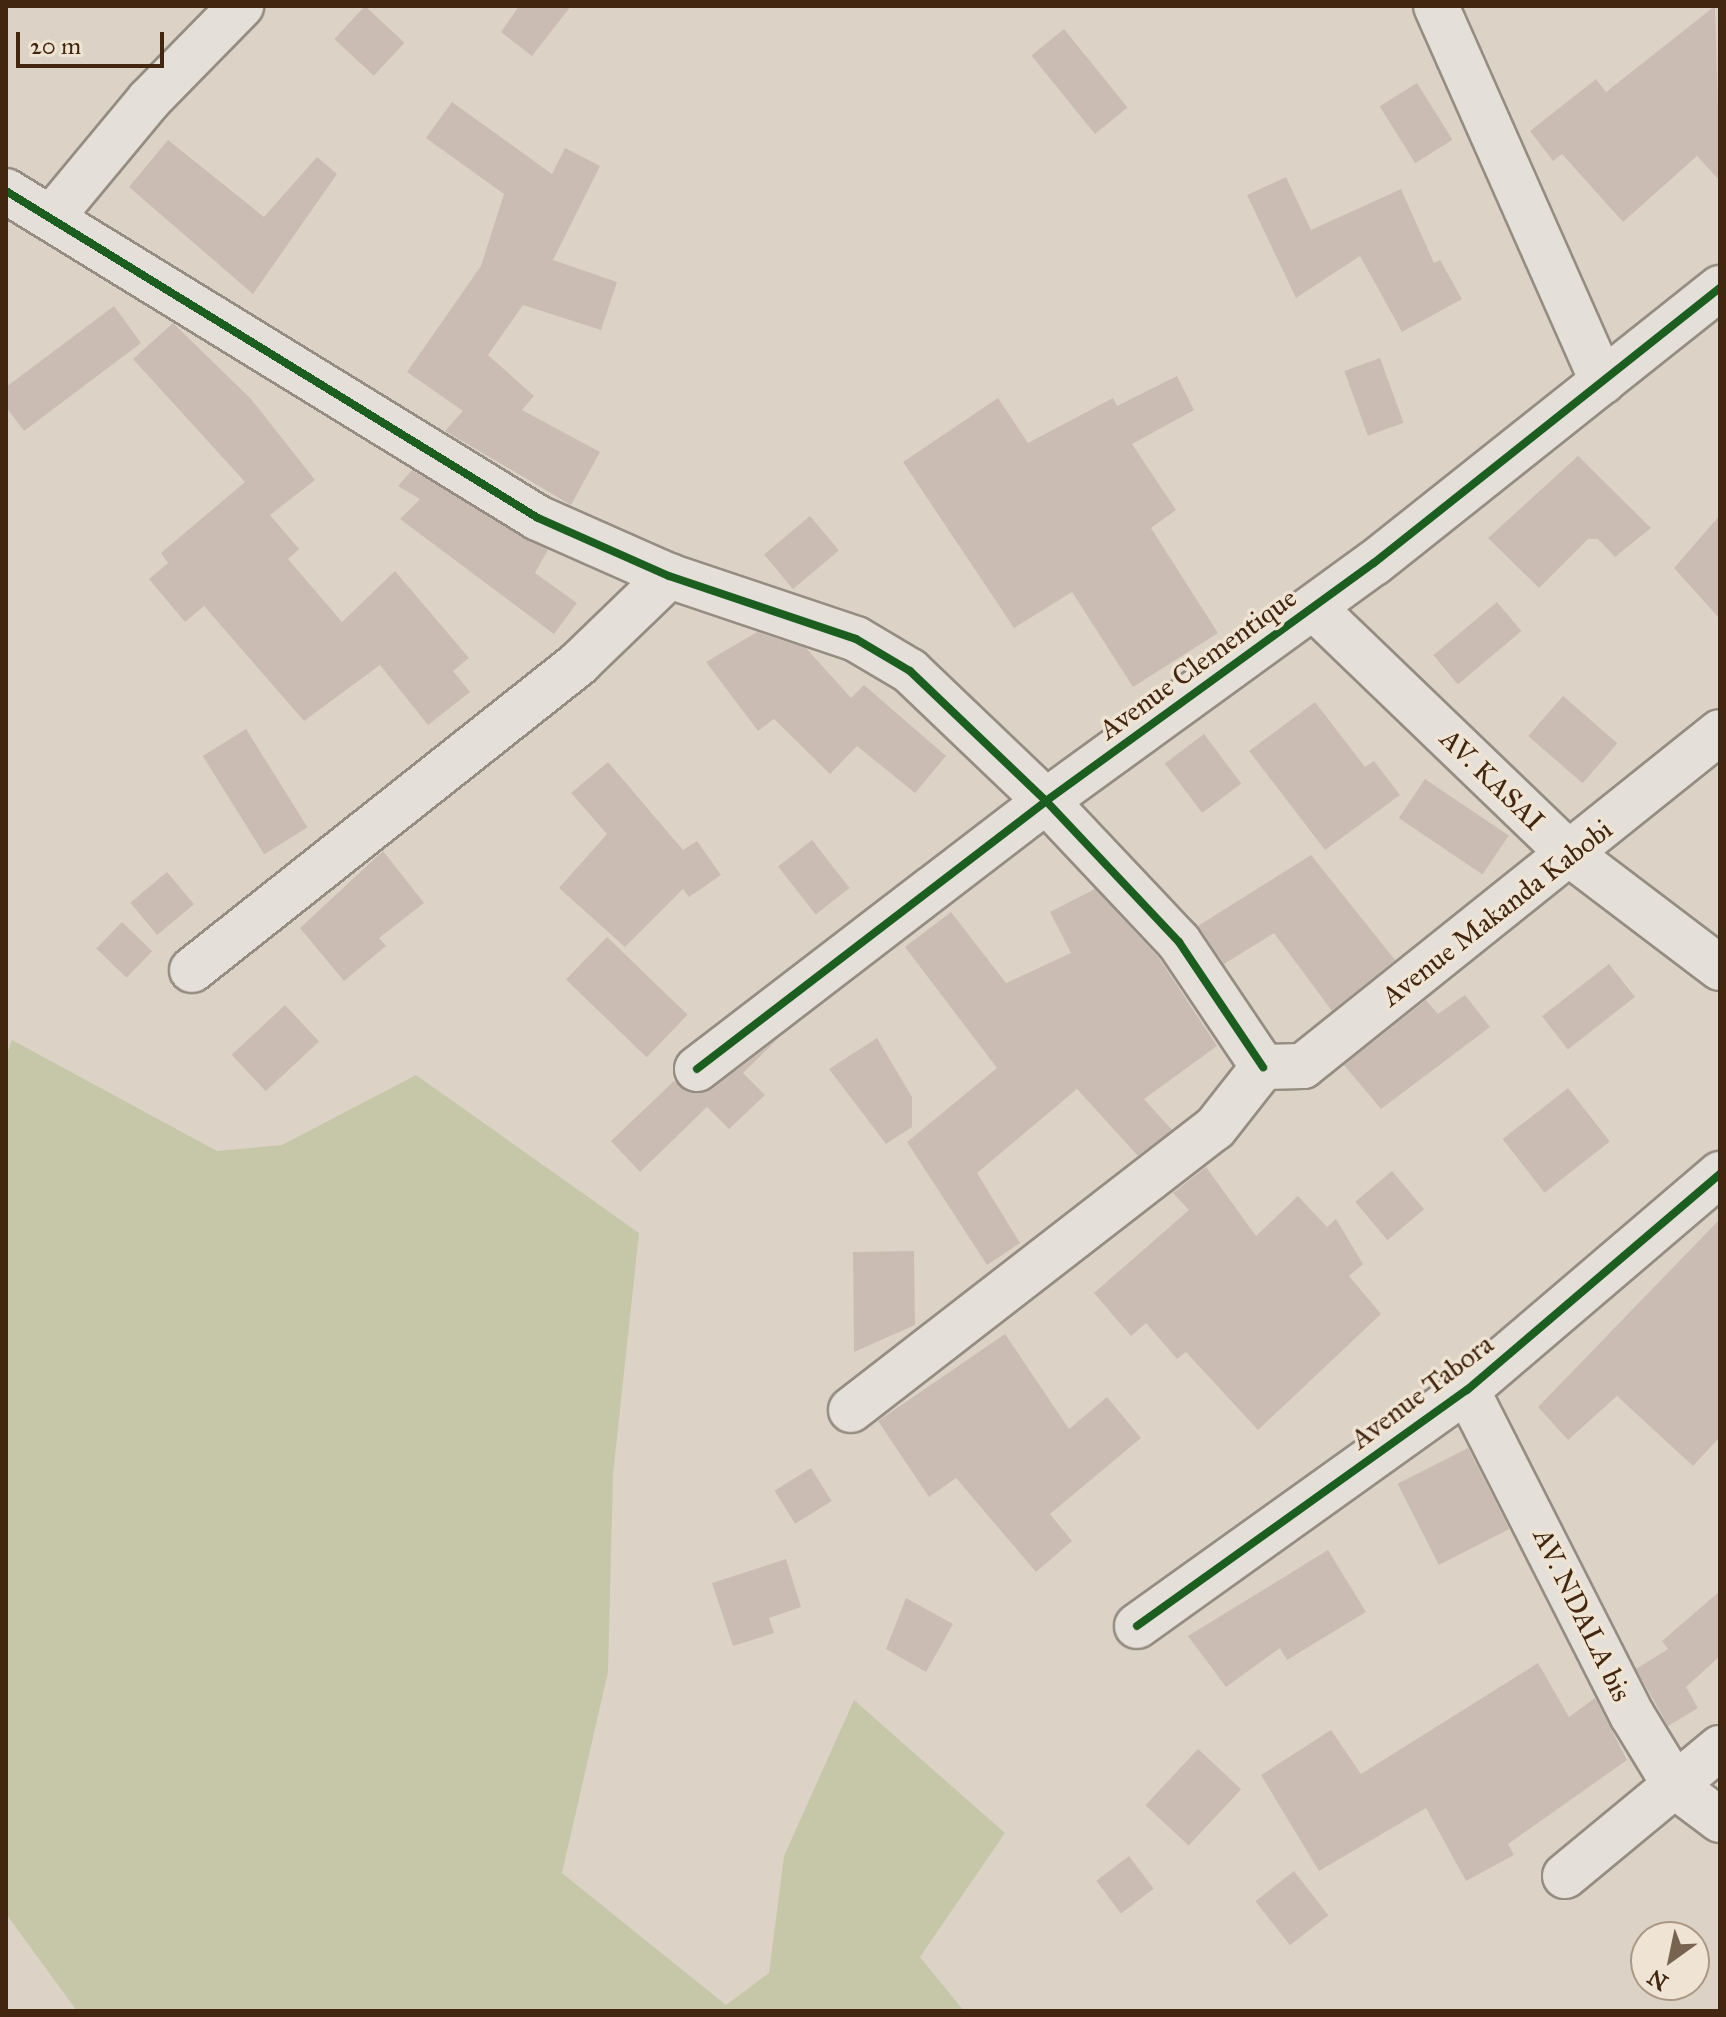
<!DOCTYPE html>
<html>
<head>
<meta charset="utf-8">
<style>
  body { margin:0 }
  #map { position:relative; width:1726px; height:2017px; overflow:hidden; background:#dcd3c6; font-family:"IM FELL Great Primer",serif }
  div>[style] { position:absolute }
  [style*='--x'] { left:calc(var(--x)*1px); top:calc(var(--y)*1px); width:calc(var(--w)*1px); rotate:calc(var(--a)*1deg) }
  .green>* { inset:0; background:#c6c7a9 }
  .building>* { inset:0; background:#cbbcb3; transform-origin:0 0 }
  .roads { filter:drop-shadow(2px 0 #958d82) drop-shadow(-2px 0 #958d82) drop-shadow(0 2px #958d82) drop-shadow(0 -2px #958d82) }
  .minor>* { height:44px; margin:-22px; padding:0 22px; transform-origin:22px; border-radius:22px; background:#e4e0d9 }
  .cycleway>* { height:8px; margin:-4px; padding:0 4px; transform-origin:4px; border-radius:4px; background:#1b5e20 }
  span { translate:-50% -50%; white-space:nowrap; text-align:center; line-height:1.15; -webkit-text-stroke:7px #efe4d3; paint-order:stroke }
  .street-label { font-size:28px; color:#422610 }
  .frame { position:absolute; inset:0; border:8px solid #422610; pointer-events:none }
  .north { position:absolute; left:1630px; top:1921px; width:80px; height:80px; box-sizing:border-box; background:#efe4d3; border:2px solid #aa9885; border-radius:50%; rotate:213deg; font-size:22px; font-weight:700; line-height:32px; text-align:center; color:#422610 }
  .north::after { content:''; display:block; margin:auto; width:28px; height:36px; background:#786350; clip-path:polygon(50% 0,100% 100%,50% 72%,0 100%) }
  .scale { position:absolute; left:16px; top:32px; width:148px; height:36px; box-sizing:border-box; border:4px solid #422610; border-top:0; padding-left:10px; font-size:24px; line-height:28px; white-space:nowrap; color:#422610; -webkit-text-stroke:6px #efe4d3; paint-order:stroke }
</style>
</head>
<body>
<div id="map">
  <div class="green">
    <i style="clip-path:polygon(12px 1040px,217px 1151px,282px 1145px,416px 1075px,639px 1233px,613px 1475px,608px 1672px,562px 1873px,726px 2005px,769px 1973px,784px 1856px,854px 1700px,1005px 1833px,920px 1957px,964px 2011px,77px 2011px,6px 1914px,6px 1056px)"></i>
  </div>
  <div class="building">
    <i style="left:365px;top:6px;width:54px;height:45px;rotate:43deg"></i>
    <i style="clip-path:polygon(519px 6px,571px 6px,532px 56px,501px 32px)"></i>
    <i style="clip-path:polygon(1715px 6px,1720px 181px,1697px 156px,1623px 222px,1562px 154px,1553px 161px,1530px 131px,1596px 79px,1606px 92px)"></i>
    <i style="left:1064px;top:29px;width:101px;height:42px;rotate:51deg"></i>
    <i style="left:1417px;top:83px;width:67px;height:44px;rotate:58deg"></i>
    <i style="clip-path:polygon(452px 102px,552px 174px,565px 148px,600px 166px,553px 260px,617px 282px,601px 330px,523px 305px,488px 355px,534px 396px,522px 410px,600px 452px,571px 505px,445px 431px,463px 411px,407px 372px,481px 266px,504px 194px,426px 138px)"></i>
    <i style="clip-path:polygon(168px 140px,264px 217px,317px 157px,337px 174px,253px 294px,129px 187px)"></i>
    <i style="clip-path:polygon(1286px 177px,1311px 230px,1401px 189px,1434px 263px,1440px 260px,1462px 299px,1402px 332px,1360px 256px,1296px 298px,1247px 195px)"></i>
    <i style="clip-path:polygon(114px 306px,141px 343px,24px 431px,6px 407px,6px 387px)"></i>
    <i style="clip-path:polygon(173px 323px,251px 399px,315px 480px,270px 515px,299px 549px,288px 559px,342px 622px,395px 571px,469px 658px,453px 671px,470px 692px,428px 725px,380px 665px,304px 721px,204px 606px,185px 622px,149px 579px,168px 563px,161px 553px,245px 482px,133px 359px)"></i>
    <i style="left:1380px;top:358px;width:69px;height:38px;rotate:70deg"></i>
    <i style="clip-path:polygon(1177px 376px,1194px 410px,1132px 444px,1176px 510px,1151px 528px,1218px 633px,1133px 687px,1072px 592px,1014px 628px,903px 462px,998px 398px,1028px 443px,1113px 398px,1117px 406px)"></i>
    <i style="clip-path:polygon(1578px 456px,1651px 528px,1615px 557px,1598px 539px,1588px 539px,1539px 588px,1488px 538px)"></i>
    <i style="clip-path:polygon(412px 470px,548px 550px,535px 573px,577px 603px,554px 634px,400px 519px,420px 499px,398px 486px)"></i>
    <i style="clip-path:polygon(1720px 515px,1720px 619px,1674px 568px)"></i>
    <i style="left:810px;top:516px;width:45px;height:60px;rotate:50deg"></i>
    <i style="left:1497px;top:602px;width:38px;height:83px;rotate:50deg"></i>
    <i style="clip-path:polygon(757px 632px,806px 648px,851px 698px,864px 685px,946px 756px,915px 793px,857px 746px,830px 774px,774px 719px,758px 731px,706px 662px)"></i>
    <i style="left:1563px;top:696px;width:72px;height:53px;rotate:41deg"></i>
    <i style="clip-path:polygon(1315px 702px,1365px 767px,1374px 761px,1400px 795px,1325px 850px,1249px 751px)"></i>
    <i style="left:246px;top:729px;width:116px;height:51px;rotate:58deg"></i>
    <i style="left:1204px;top:734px;width:62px;height:49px;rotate:53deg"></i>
    <i style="clip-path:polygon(608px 762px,683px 850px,697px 841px,721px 875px,689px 897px,683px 889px,625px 947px,559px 888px,607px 834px,571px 793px)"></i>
    <i style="left:1425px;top:779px;width:101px;height:47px;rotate:34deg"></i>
    <i style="left:812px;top:840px;width:61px;height:43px;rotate:52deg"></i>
    <i style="clip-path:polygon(383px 851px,424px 903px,379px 938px,386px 946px,344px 981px,300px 928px)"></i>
    <i style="clip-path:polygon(1311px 855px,1395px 960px,1332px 1011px,1274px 933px,1224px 964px,1198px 926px)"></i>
    <i style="left:167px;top:872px;width:42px;height:48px;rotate:50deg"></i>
    <i style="clip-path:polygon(1095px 889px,1159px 958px,1217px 1046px,1144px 1099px,1172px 1130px,1138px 1156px,1077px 1089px,977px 1173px,1020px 1243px,987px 1265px,907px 1142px,997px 1068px,905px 947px,951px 912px,1006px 983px,1071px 953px,1050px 912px)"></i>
    <i style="left:122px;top:922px;width:42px;height:37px;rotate:44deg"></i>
    <i style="left:607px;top:937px;width:112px;height:59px;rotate:44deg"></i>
    <i style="left:1609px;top:964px;width:42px;height:85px;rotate:52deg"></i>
    <i style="clip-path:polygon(1465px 995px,1490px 1027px,1381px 1109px,1344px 1065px,1426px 1000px,1438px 1014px)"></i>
    <i style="left:285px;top:1005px;width:50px;height:73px;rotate:47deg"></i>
    <i style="clip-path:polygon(779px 1038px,743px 1073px,765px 1095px,729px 1129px,707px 1107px,640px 1172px,611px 1141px,674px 1081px,688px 1092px,712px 1089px)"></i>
    <i style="clip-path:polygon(877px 1038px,912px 1097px,912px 1127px,886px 1144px,829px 1069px)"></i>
    <i style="left:1568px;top:1088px;width:68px;height:83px;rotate:52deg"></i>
    <i style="clip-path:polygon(1206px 1167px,1256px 1236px,1298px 1196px,1327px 1227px,1336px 1219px,1363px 1264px,1349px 1276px,1381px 1314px,1258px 1430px,1186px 1352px,1177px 1359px,1146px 1323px,1131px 1336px,1094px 1293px,1189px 1210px,1173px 1193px)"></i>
    <i style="left:1392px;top:1171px;width:50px;height:48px;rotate:50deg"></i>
    <i style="clip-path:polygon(1720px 1219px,1720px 1437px,1693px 1466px,1617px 1396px,1568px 1440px,1538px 1407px)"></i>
    <i style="clip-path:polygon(914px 1251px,915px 1325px,854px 1352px,853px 1252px)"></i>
    <i style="clip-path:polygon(1005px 1334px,1069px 1429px,1107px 1397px,1141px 1438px,1050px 1514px,1072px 1541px,1036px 1572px,956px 1478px,929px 1497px,878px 1421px)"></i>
    <i style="left:1468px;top:1448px;width:91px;height:79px;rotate:63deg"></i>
    <i style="left:811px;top:1468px;width:39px;height:43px;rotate:58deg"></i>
    <i style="clip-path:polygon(1328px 1550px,1366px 1612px,1287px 1660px,1280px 1648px,1226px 1687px,1188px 1636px)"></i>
    <i style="clip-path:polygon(786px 1559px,801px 1607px,769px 1618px,774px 1633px,733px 1646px,712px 1583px)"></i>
    <i style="clip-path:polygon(1720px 1591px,1720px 1656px,1686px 1687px,1698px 1708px,1668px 1726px,1636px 1669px,1668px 1649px,1662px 1641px)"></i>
    <i style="clip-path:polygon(906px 1598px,953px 1624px,926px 1672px,886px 1649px)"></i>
    <i style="clip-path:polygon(1538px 1663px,1569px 1717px,1595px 1698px,1627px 1760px,1508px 1844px,1514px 1855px,1466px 1881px,1426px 1808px,1319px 1871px,1261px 1775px,1331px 1730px,1361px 1774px)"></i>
    <i style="left:1198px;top:1749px;width:59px;height:77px;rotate:43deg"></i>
    <i style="left:1129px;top:1856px;width:41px;height:41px;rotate:53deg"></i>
    <i style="left:1294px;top:1871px;width:56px;height:49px;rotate:52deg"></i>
  </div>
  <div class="roads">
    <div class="minor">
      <i style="--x:1436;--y:6;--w:411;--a:66.1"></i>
      <i style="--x:6;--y:191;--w:624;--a:31.58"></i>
      <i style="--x:538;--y:518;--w:143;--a:23.9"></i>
      <i style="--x:669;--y:576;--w:197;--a:18.6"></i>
      <i style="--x:856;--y:639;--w:63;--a:30.7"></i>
      <i style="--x:910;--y:671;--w:188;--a:43.7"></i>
      <i style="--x:1046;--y:801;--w:194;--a:46.7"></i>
      <i style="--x:1179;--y:942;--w:151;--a:56.1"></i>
      <i style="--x:51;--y:218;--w:153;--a:-50.3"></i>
      <i style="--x:149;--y:100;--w:132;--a:-45.6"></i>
      <i style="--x:1314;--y:608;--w:356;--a:43.9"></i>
      <i style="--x:1571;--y:855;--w:187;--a:37.2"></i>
      <i style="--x:192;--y:970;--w:495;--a:-38.4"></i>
      <i style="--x:580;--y:662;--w:124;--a:-44"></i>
      <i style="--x:1263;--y:1067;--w:40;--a:-1.4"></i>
      <i style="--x:1303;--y:1066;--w:534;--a:-38.69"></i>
      <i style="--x:697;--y:1069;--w:440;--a:-37.5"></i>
      <i style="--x:1046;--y:801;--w:405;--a:-36"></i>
      <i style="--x:1374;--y:563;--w:442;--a:-38.5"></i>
      <i style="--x:1467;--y:1390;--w:364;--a:63.1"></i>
      <i style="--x:1632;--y:1715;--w:84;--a:58.6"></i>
      <i style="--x:1676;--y:1787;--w:55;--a:36.9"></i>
      <i style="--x:851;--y:1410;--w:460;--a:-37.8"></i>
      <i style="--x:1215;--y:1128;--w:78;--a:-51.8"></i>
      <i style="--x:1137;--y:1626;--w:406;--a:-35.6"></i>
      <i style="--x:1467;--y:1390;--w:333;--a:-40.5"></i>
      <i style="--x:1565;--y:1876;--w:201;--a:-39.6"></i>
    </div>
  </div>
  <div class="cycleway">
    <i style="--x:6;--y:191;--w:624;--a:31.58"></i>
    <i style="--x:538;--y:518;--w:143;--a:23.9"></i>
    <i style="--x:669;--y:576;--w:197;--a:18.6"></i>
    <i style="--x:856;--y:639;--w:63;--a:30.7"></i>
    <i style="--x:910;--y:671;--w:188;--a:43.7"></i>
    <i style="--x:1046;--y:801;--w:194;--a:46.7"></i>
    <i style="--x:1179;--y:942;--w:151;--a:56.1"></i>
    <i style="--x:697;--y:1069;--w:440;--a:-37.5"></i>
    <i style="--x:1046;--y:801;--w:405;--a:-36"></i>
    <i style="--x:1374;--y:563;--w:442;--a:-38.5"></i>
    <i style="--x:1137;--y:1626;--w:406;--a:-35.6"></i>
    <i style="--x:1467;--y:1390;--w:333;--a:-40.5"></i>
  </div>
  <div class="street-label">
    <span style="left:1198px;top:664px;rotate:-36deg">Avenue Clementique</span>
    <span style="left:1492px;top:780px;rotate:44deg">AV. KASAI</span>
    <span style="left:1497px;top:913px;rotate:-38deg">Avenue Makanda Kabobi</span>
    <span style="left:1422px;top:1392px;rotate:-37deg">Avenue Tabora</span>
    <span style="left:1582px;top:1615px;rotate:64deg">AV. NDALA bis</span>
  </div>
  <div class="frame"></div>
  <div class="north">N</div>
  <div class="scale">20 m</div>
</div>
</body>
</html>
